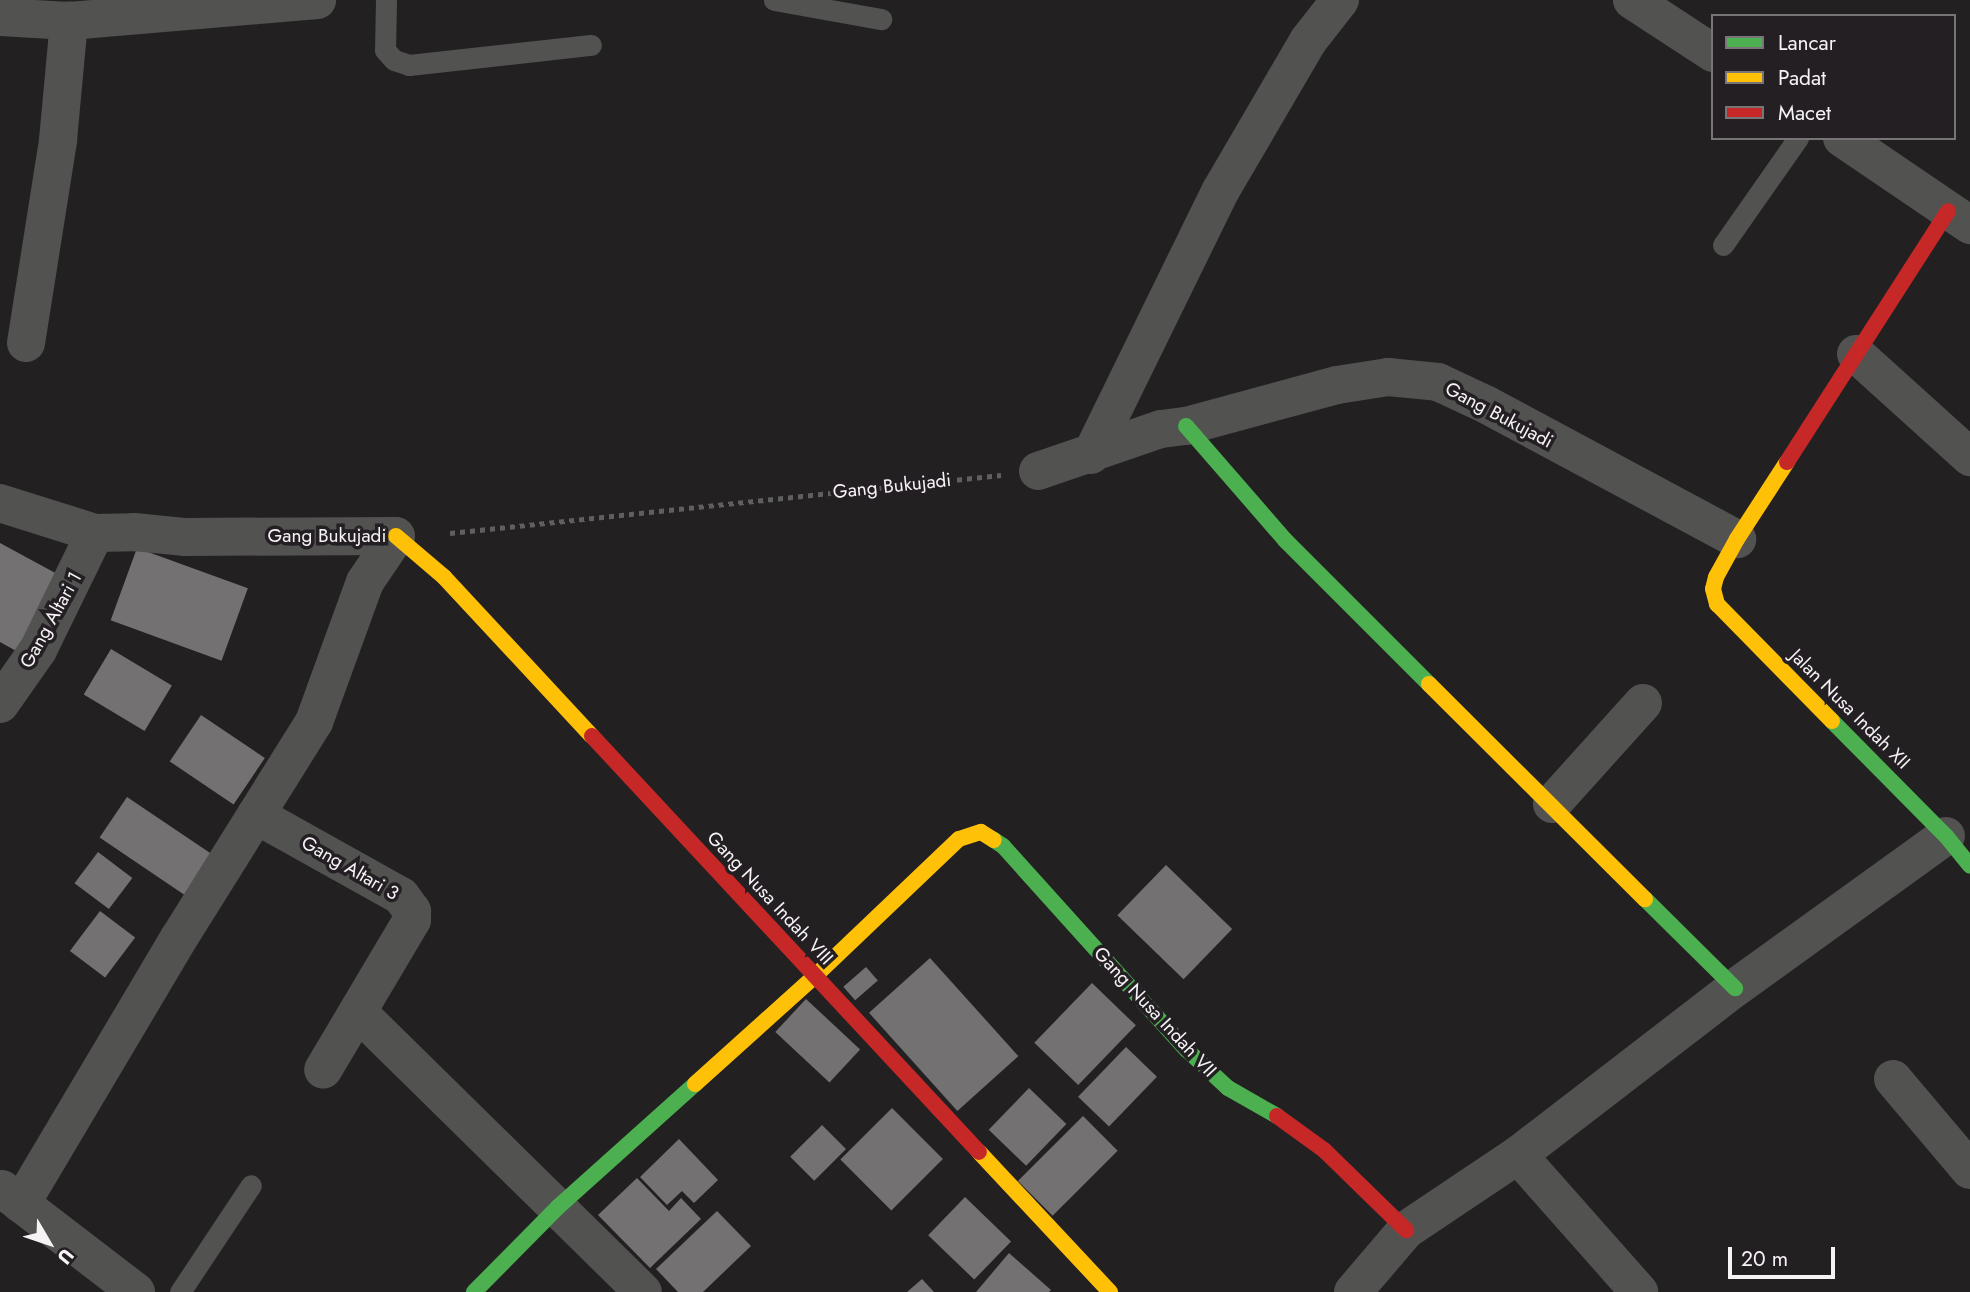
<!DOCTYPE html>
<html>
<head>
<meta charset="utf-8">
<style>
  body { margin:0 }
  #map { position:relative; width:1970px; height:1292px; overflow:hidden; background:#232022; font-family:Jost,sans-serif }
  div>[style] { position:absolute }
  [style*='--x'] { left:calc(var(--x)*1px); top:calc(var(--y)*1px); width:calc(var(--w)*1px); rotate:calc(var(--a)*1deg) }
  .building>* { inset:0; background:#737172; transform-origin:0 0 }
  .path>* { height:4.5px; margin-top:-2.25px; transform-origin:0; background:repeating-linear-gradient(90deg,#5f5f5f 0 5px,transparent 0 10px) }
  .lane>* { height:21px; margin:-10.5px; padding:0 10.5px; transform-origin:10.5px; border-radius:10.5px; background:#525251 }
  .street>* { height:38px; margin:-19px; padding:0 19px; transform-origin:19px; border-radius:19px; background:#525251 }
  .fast>* { height:16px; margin:-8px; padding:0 8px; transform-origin:8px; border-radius:8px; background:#4caf50 }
  .slow>* { height:16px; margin:-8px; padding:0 8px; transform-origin:8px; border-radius:8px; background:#ffc107 }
  .jam>* { height:16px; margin:-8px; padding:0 8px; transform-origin:8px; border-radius:8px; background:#c62828 }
  span { translate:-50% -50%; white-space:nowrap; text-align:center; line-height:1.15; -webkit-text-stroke:7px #241f23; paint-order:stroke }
  .street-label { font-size:19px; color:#f6f3f5 }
  .legend { position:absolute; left:1711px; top:14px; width:245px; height:126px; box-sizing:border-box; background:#241f23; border:2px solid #787477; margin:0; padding:9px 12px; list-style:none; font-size:21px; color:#f6f3f5 }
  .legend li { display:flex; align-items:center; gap:14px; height:35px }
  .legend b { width:35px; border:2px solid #787477 }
  .north { position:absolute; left:14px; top:1208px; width:70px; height:70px; -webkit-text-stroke:5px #241f23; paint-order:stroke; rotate:129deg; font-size:19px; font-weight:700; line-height:28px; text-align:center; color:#f6f3f5 }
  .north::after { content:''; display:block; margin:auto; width:24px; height:32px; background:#f6f3f5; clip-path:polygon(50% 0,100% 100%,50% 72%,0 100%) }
  .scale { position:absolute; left:1728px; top:1247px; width:107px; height:32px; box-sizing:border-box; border:4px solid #f6f3f5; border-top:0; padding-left:9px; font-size:21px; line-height:24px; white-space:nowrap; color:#f6f3f5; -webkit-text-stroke:5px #241f23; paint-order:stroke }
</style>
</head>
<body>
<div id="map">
  <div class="building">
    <i style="clip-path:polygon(0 543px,59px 575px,18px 652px,0 642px)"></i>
    <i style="left:137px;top:548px;width:118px;height:77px;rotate:20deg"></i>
    <i style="left:111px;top:649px;width:71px;height:53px;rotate:31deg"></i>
    <i style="left:201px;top:715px;width:77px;height:56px;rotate:34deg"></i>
    <i style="left:127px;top:797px;width:107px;height:49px;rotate:34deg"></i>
    <i style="left:98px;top:852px;width:43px;height:39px;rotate:37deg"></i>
    <i style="left:1166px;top:865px;width:92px;height:70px;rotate:44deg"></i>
    <i style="left:100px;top:911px;width:44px;height:50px;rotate:37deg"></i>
    <i style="left:930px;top:958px;width:132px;height:82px;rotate:48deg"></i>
    <i style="left:866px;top:967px;width:18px;height:30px;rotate:49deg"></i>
    <i style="left:1092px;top:983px;width:61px;height:83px;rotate:44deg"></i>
    <i style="left:806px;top:999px;width:74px;height:45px;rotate:43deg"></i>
    <i style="left:1126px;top:1047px;width:43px;height:69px;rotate:44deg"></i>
    <i style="left:1029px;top:1088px;width:52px;height:58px;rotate:44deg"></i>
    <i style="left:892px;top:1108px;width:72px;height:73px;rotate:45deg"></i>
    <i style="left:1083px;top:1116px;width:49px;height:92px;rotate:45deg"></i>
    <i style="left:822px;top:1125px;width:34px;height:45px;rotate:45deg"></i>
    <i style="clip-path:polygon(679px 1139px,718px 1180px,694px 1203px,682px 1191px,667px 1205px,640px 1177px)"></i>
    <i style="clip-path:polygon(637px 1178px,669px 1211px,681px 1198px,701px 1219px,650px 1268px,598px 1215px)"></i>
    <i style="left:965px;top:1197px;width:64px;height:53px;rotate:44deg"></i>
    <i style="clip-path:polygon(717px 1211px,751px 1246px,703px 1292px,678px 1292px,656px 1269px)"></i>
    <i style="clip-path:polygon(1009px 1253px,1051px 1290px,1049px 1292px,976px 1292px)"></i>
    <i style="clip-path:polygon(922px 1279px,934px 1292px,907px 1292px)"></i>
  </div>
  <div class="path">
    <i style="--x:450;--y:533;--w:554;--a:-6.01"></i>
  </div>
  <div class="lane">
    <i style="--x:386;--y:0;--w:50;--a:91.1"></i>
    <i style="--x:385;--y:50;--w:13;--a:48"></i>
    <i style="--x:394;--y:60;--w:16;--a:18"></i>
    <i style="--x:409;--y:65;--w:183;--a:-6.3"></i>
    <i style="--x:774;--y:0;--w:109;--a:10.1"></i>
    <i style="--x:1723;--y:245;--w:131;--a:-55"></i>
    <i style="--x:180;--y:1292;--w:128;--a:-56.4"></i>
  </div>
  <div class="street">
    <i style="--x:1632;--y:0;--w:97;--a:33.2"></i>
    <i style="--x:0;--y:17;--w:69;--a:3.3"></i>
    <i style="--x:69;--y:21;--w:249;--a:-4.8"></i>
    <i style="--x:1842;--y:138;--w:155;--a:34.2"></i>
    <i style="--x:26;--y:343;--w:206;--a:-81"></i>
    <i style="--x:58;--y:140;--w:120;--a:-84.7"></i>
    <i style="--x:1856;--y:354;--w:154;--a:42.1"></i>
    <i style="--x:1091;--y:455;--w:295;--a:-63.9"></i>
    <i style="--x:1221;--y:190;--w:173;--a:-59.7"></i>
    <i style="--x:1308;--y:41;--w:52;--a:-52"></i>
    <i style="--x:1038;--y:471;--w:130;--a:-18.9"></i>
    <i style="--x:1161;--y:429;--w:25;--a:-7"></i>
    <i style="--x:1186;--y:426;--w:156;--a:-15.2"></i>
    <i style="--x:1337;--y:385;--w:52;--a:-8.9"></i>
    <i style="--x:1388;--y:377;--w:50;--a:5.7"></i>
    <i style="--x:1438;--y:382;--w:54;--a:25.1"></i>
    <i style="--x:1487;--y:405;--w:284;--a:28.2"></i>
    <i style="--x:0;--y:503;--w:100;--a:17.5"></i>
    <i style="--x:95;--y:533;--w:39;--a:-1"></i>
    <i style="--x:134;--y:532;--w:50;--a:5.7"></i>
    <i style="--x:184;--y:537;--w:212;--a:-0.3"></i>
    <i style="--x:0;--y:704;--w:66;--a:-54.9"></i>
    <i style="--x:38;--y:650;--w:130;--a:-64"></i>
    <i style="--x:1552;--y:804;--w:136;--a:-48"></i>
    <i style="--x:256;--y:815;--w:166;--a:29.2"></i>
    <i style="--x:401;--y:896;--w:19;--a:54"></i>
    <i style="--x:412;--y:911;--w:9;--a:90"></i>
    <i style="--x:412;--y:920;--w:174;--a:120.7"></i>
    <i style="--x:359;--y:1013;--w:398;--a:44.5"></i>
    <i style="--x:1893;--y:1079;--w:119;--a:49.8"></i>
    <i style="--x:1518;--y:1155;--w:183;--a:48.5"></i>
    <i style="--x:2;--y:1189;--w:169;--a:37.5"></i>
    <i style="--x:21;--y:1204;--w:309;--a:-59.3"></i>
    <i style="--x:179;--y:938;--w:255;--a:-58"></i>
    <i style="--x:314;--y:722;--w:149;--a:-70"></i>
    <i style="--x:365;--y:582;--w:55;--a:-56"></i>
    <i style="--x:1353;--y:1292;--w:82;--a:-49.5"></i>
    <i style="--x:1406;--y:1230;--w:135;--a:-33.8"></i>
    <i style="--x:1518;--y:1155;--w:274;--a:-37.6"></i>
    <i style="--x:1735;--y:988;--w:260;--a:-35.8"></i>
  </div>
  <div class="fast">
    <i style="--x:1186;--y:426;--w:151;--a:49"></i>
    <i style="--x:1285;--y:540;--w:204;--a:45"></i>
    <i style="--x:1832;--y:721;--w:162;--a:45.3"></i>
    <i style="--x:1946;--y:836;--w:38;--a:51"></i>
    <i style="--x:994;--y:840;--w:11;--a:34"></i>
    <i style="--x:1003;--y:846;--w:275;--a:48"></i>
    <i style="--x:1187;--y:1050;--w:56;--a:42.8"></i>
    <i style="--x:1228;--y:1088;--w:56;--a:29.7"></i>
    <i style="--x:1645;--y:899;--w:127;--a:44.7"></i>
    <i style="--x:474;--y:1292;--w:120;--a:-45.3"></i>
    <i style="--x:558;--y:1207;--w:184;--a:-41.9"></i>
  </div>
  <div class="slow">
    <i style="--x:1787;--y:462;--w:92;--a:123"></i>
    <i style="--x:1737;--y:539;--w:43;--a:118.9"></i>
    <i style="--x:1716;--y:577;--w:12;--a:104"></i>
    <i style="--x:1713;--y:589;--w:16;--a:75"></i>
    <i style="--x:1717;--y:604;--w:164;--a:45.5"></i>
    <i style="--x:396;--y:536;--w:63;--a:40.5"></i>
    <i style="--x:444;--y:577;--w:217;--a:47.1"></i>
    <i style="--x:1429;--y:684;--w:305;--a:44.9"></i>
    <i style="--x:695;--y:1084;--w:160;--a:-42"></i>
    <i style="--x:814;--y:977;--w:200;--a:-43.6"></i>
    <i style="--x:959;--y:839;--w:23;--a:-18"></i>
    <i style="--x:981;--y:832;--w:15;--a:32"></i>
    <i style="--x:979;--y:1152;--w:192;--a:46.9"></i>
  </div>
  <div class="jam">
    <i style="--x:1787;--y:462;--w:298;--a:-57.3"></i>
    <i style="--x:592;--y:736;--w:568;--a:47.07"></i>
    <i style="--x:1277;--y:1116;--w:58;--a:35.9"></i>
    <i style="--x:1324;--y:1150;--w:115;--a:44.3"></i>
  </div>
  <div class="street-label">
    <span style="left:1499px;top:415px;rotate:28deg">Gang Bukujadi</span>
    <span style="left:892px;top:486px;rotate:-6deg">Gang Bukujadi</span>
    <span style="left:327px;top:536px">Gang Bukujadi</span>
    <span style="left:51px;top:620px;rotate:-61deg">Gang Altari 1</span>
    <span style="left:1850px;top:709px;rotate:45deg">Jalan Nusa Indah XII</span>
    <span style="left:350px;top:868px;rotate:30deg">Gang Altari 3</span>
    <span style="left:770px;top:898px;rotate:47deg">Gang Nusa Indah VIII</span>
    <span style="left:1155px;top:1012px;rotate:47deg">Gang Nusa Indah VII</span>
  </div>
  <ul class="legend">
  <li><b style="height:9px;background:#4caf50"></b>Lancar</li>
  <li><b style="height:9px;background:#ffc107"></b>Padat</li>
  <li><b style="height:9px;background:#c62828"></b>Macet</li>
  </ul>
  <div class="north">U</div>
  <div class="scale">20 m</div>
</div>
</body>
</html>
